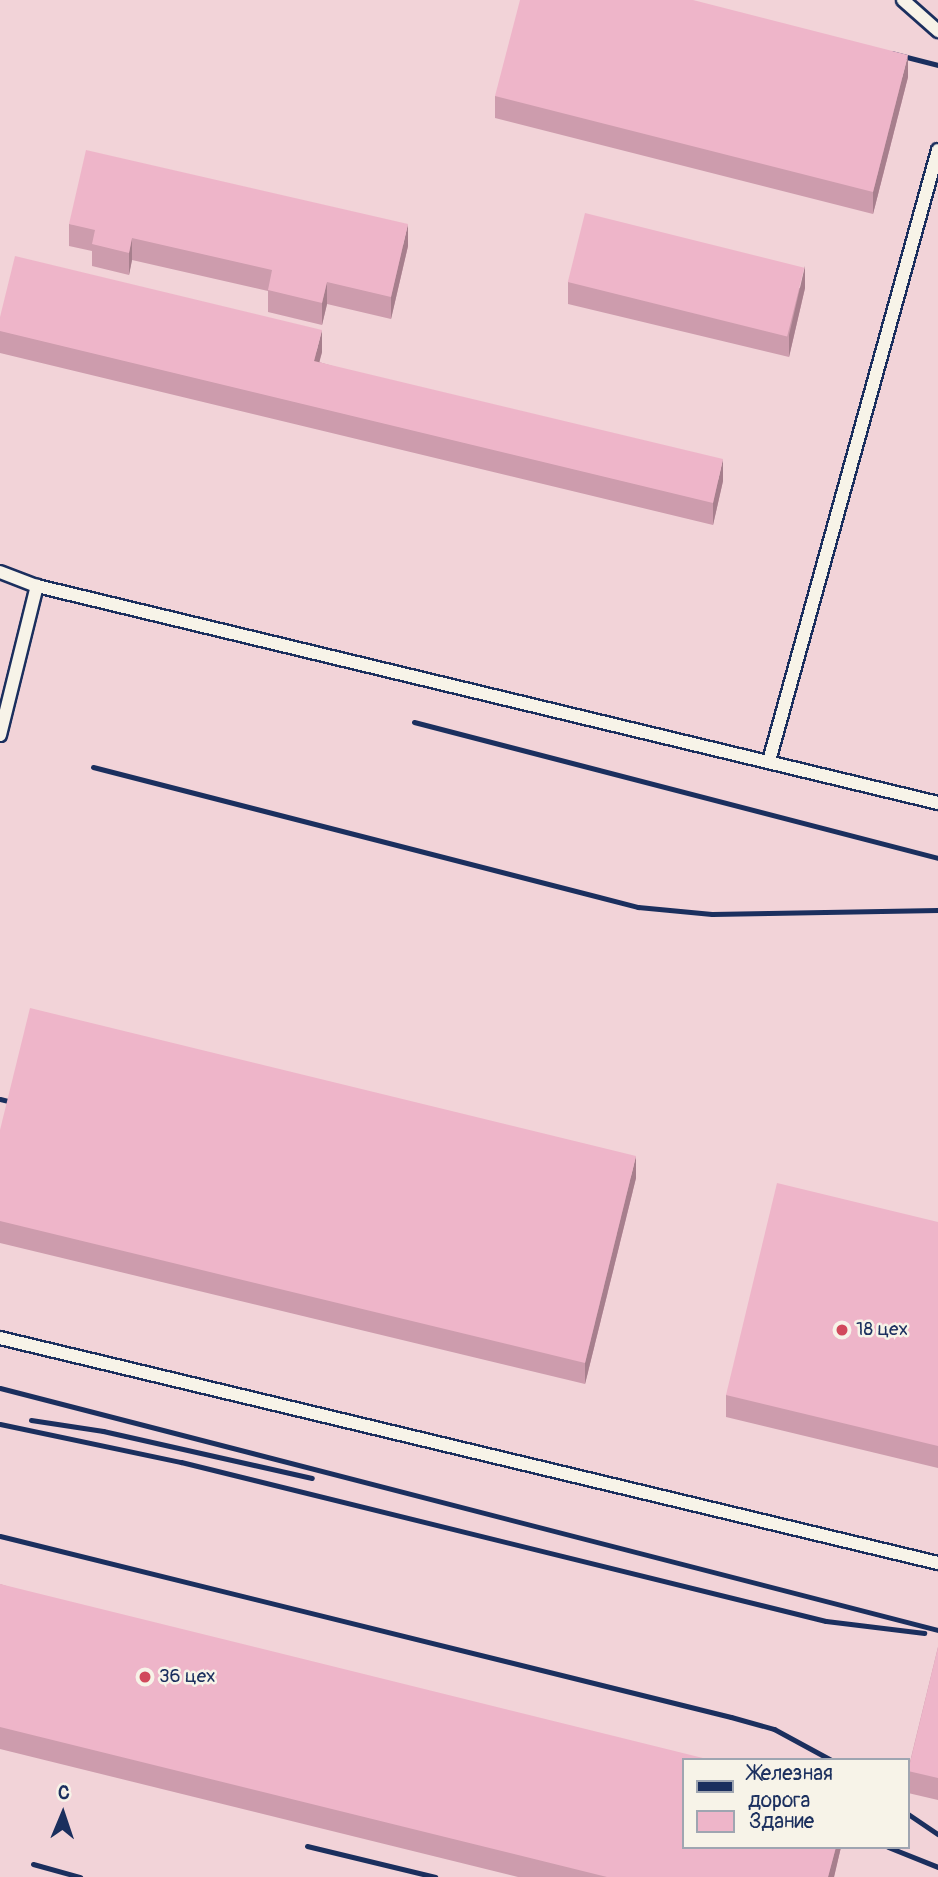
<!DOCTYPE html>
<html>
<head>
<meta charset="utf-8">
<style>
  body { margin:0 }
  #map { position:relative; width:938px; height:1877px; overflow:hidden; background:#f4e0df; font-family:Pangolin,sans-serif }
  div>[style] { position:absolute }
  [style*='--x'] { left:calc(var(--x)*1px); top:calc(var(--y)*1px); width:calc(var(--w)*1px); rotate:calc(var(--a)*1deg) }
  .built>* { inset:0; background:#f2d3d8 }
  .roads { filter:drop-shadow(2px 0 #1b2f5e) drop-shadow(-2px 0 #1b2f5e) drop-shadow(0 2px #1b2f5e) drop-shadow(0 -2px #1b2f5e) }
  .service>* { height:12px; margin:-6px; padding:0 6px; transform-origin:6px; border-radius:6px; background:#f7f3e8 }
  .rail>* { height:5px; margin:-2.5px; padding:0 2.5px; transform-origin:2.5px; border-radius:2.5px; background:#1b2f5e }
  .wall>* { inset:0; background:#cd9cad }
  .shaded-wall>* { inset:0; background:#a77f8d }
  .building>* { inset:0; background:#eeb5c9; transform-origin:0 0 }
  .dots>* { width:19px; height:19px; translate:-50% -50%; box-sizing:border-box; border:4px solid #f7f3e8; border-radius:50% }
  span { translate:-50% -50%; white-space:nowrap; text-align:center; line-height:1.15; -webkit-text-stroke:5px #f7f3e8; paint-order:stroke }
  .poi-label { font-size:19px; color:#1b2f5e }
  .left { translate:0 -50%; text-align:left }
  .legend { position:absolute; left:682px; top:1758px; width:228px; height:91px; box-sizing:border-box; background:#f7f3e8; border:2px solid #9fa5b1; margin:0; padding:9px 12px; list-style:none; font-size:21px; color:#1b2f5e }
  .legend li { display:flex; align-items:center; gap:14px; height:35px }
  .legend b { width:35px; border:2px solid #9fa5b1 }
  .north { position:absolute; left:28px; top:1779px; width:70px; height:70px; -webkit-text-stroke:5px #f7f3e8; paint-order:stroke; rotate:2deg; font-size:19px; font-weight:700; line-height:28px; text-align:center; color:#1b2f5e }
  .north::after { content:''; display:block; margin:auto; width:24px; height:32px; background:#1b2f5e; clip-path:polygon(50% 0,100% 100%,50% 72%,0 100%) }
</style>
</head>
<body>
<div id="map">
  <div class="built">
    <i style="clip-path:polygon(evenodd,0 0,938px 0,938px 1877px,0 1877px,0 0,684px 1760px,908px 1760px,908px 1847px,684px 1847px,684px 1760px)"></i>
  </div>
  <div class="roads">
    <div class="service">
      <i style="--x:903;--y:0;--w:47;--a:41.5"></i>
      <i style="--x:0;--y:572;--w:40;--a:21"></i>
      <i style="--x:0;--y:735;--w:154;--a:-76.1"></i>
      <i style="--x:37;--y:586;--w:927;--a:13.54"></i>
      <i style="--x:769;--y:761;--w:634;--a:-74.54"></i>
      <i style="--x:0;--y:1338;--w:965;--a:13.49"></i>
    </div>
  </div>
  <div class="rail">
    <i style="--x:891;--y:53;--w:49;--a:14.3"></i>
    <i style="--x:414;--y:722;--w:541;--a:14.55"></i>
    <i style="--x:93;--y:767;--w:563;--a:14.41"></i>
    <i style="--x:638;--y:907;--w:74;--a:5.4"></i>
    <i style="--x:712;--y:914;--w:226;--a:-1"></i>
    <i style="--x:0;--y:1099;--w:12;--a:14"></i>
    <i style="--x:0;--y:1388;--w:969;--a:14.47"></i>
    <i style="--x:31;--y:1420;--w:73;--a:8.7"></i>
    <i style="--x:103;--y:1431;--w:214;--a:12.7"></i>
    <i style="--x:0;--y:1424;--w:185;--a:11.9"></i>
    <i style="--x:181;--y:1462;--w:664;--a:13.85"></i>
    <i style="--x:826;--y:1621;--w:99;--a:7"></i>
    <i style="--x:0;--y:1536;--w:753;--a:13.91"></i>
    <i style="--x:731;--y:1717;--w:45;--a:15.6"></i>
    <i style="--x:774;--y:1729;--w:65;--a:28.5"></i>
    <i style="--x:908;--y:1814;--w:36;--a:34"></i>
    <i style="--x:307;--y:1846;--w:132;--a:13.6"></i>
    <i style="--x:888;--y:1847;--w:54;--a:21.8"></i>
    <i style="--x:33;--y:1864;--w:49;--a:15.5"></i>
  </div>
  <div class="wall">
    <i style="clip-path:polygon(908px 77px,873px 214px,495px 118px,495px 96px)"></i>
    <i style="clip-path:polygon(69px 224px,408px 246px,391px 319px,327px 304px,322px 325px,268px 312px,268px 291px,132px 260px,129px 275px,92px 266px,92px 251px,69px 246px)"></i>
    <i style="clip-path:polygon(568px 282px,805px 288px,789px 357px,568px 304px)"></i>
    <i style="clip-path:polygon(0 317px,322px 352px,319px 362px,723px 481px,713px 525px,0 353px)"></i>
    <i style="clip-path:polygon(0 1130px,636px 1178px,585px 1384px,0 1243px)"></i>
    <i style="clip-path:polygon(938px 1222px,938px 1468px,726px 1417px,726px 1395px)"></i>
    <i style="clip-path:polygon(0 1584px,841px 1847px,834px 1877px,518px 1877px,0 1749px)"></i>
    <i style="clip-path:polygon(938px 1647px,938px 1800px,908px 1793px,908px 1770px)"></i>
  </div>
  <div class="shaded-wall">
    <i style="clip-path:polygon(908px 55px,908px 77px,873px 214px,873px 192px)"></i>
    <i style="clip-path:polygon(408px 224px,408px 246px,391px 319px,391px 297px)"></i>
    <i style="clip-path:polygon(132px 238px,132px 260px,129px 275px,129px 253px)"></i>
    <i style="clip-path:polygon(805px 266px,805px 288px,789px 357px,789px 335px)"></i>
    <i style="clip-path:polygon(327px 282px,327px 304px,322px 325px,322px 303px)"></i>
    <i style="clip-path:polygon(322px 330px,322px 352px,314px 383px,314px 361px)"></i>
    <i style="clip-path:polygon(723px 459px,723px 481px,713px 525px,713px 503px)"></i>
    <i style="clip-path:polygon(636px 1156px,636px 1178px,585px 1384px,585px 1363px)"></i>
    <i style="clip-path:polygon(836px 1847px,841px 1847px,834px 1877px,828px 1877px)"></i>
  </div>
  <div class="building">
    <i style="clip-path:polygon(520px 0,693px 0,908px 55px,873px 192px,495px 96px)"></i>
    <i style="clip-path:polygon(86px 150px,408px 224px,391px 297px,327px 282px,322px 303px,268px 290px,272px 270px,132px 238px,129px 253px,92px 244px,95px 230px,69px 224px)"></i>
    <i style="left:585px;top:213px;width:226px;height:71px;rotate:14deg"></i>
    <i style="clip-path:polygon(15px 256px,322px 330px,314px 361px,723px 459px,713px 503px,0 331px,0 317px)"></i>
    <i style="clip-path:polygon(30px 1008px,636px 1156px,585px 1363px,0 1221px,0 1130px)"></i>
    <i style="clip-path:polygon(777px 1183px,938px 1222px,938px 1446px,726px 1395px)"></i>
    <i style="clip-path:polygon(0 1584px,711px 1760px,684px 1760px,684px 1847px,836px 1847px,828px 1877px,607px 1877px,0 1727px)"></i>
    <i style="clip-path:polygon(938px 1647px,938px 1778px,908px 1771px)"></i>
  </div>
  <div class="dots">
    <i style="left:842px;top:1330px;background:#d1495b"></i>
    <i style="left:145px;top:1677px;background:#d1495b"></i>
  </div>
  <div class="poi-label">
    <span class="left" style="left:856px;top:1330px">18 цех</span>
    <span class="left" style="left:159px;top:1677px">36 цех</span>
  </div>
  <ul class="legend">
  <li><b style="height:9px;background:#1b2f5e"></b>Железная дорога</li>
  <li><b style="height:19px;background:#eeb5c9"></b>Здание</li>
  </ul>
  <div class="north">С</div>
</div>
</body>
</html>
